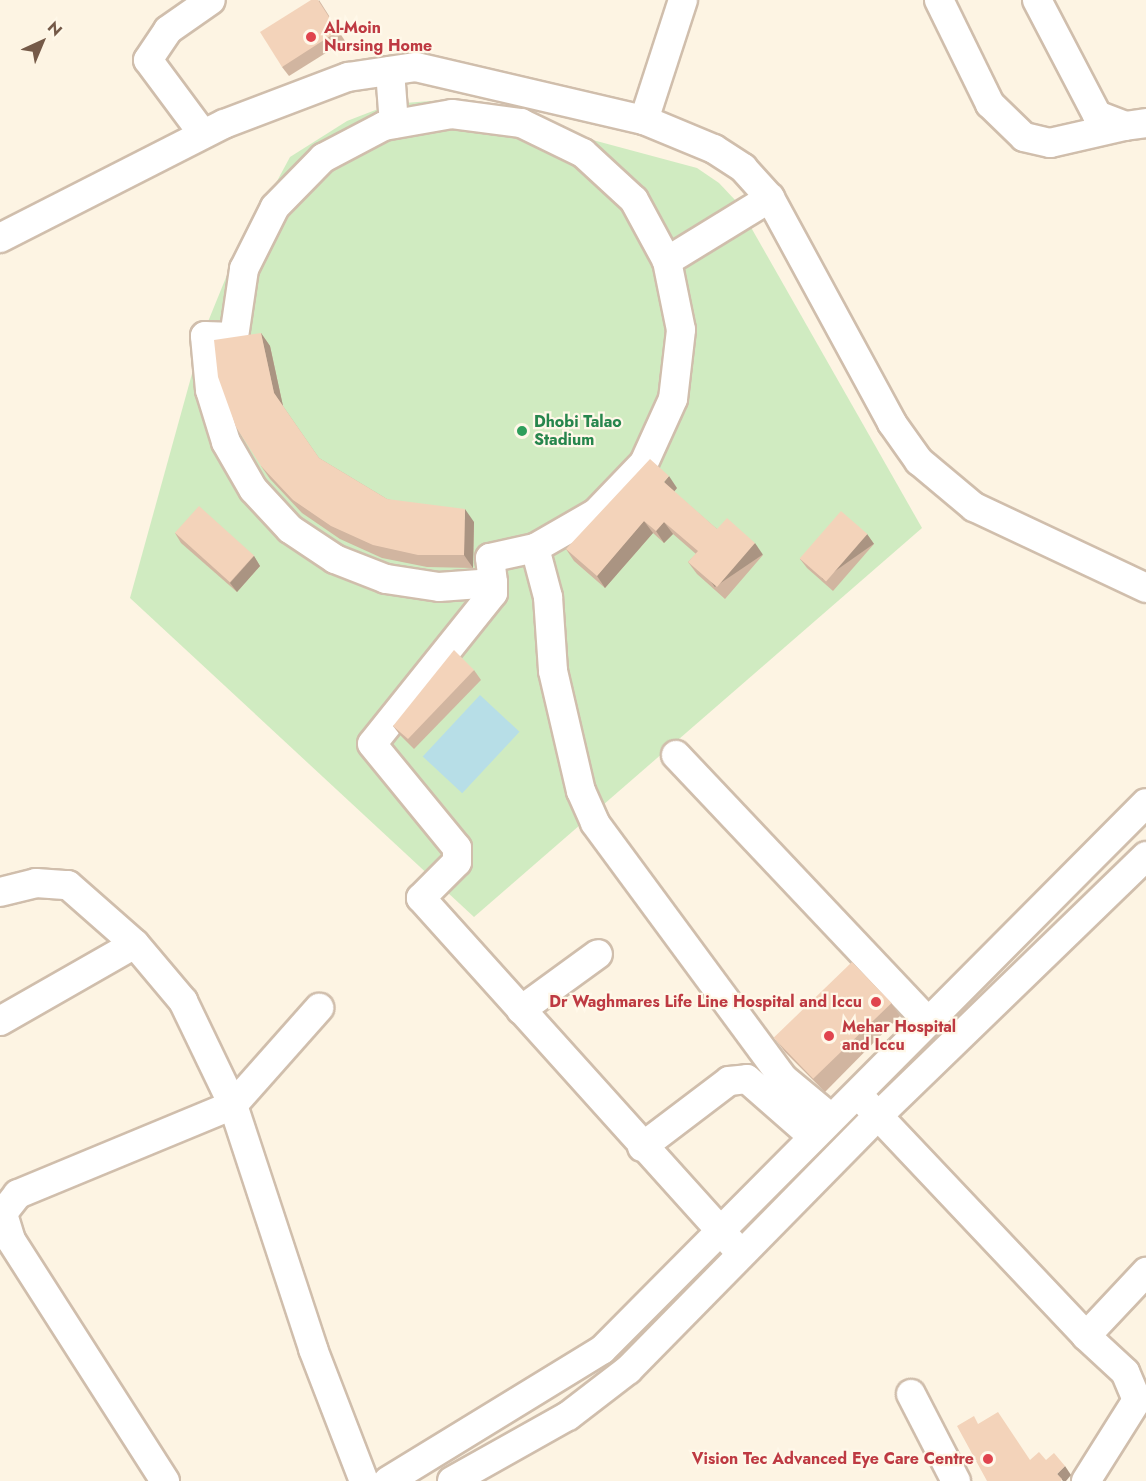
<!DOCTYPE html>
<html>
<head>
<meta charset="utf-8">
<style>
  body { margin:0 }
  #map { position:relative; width:1146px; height:1481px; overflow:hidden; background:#fdf4e3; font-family:Jost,sans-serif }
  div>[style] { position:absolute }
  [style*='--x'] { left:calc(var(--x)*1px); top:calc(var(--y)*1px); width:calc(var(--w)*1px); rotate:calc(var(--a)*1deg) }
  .green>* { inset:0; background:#d0ebc1 }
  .water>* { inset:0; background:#b7dee7; transform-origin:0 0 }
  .roads { filter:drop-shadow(2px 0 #d0beac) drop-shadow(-2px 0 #d0beac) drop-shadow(0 2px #d0beac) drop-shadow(0 -2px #d0beac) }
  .minor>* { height:28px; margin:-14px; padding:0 14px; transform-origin:14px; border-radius:14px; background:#fff }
  .wall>* { inset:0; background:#d1b5a0 }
  .shaded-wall>* { inset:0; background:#aa9482; transform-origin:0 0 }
  .building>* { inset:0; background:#f3d3ba; transform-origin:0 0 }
  .dots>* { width:16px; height:16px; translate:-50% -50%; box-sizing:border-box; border:3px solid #fff8e9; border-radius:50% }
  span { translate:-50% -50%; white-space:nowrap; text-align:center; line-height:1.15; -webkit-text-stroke:4.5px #fff8e9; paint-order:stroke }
  .health-label { font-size:16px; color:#be3a42; font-weight:700 }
  .left { translate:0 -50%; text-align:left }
  .right { translate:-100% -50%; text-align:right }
  .leisure-label { font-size:16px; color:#27864d; font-weight:700 }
  .north { position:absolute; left:12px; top:12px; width:60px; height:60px; -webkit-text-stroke:4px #fff8e9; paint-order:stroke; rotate:44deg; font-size:16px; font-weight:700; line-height:24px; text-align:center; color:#755a48 }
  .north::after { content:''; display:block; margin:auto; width:21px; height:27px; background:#755a48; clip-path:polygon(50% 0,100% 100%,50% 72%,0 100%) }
</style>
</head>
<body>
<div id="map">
  <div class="green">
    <i style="clip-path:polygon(444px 100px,697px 168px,719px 183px,736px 201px,922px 528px,474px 917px,130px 598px,203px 334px,229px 270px,290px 157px,347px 121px,391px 104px)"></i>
  </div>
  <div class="water">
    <i style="left:480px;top:695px;width:54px;height:84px;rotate:43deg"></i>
  </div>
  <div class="roads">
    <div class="minor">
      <i style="--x:939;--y:0;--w:116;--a:63.9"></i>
      <i style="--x:990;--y:104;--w:47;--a:44.1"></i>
      <i style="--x:1024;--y:137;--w:27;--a:13"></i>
      <i style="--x:1050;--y:143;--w:77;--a:-12.8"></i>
      <i style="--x:1037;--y:0;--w:130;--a:62.4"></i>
      <i style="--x:1097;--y:115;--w:30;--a:21"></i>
      <i style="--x:1125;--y:126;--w:21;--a:-8"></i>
      <i style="--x:390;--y:71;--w:53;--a:85.7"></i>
      <i style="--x:452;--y:114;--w:70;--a:7.4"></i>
      <i style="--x:521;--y:123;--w:69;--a:25.8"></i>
      <i style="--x:583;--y:153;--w:69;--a:42.7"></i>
      <i style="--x:634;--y:200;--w:69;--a:61.6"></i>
      <i style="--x:667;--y:261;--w:70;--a:78.5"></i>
      <i style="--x:681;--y:330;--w:69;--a:96.6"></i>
      <i style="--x:673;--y:399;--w:70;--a:114.4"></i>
      <i style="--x:644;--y:463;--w:69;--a:133.8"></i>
      <i style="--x:596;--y:513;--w:70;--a:150.2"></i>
      <i style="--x:535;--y:548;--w:46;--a:167.5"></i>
      <i style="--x:490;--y:558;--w:25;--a:83"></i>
      <i style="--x:493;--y:583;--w:54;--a:175.8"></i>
      <i style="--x:439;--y:587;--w:54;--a:-171.4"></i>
      <i style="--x:386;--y:579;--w:55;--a:-158.6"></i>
      <i style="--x:335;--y:559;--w:54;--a:-146.3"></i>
      <i style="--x:290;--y:529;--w:54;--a:-132.8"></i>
      <i style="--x:253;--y:489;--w:54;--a:-119.9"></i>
      <i style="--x:226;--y:442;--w:54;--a:-107.1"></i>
      <i style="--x:210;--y:390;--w:54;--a:-95.3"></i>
      <i style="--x:205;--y:336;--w:29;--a:2"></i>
      <i style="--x:234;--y:337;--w:69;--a:-81.6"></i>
      <i style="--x:244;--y:269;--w:69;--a:-63.4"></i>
      <i style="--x:275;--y:207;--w:69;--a:-45.6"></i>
      <i style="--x:323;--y:158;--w:69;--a:-27.7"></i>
      <i style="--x:384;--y:126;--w:69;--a:-10"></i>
      <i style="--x:644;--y:120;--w:126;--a:-72"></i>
      <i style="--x:203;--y:134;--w:92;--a:-126.6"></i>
      <i style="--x:148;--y:60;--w:36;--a:-56"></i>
      <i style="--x:168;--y:30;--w:52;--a:-34.9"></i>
      <i style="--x:0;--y:238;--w:251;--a:-27"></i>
      <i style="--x:224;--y:124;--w:133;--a:-20.8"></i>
      <i style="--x:348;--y:77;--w:69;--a:-8.4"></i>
      <i style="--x:416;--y:67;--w:234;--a:13.1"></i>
      <i style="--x:644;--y:120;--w:76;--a:22.5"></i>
      <i style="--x:714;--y:149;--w:35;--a:33"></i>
      <i style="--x:743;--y:168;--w:40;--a:48"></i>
      <i style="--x:770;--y:198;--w:256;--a:61.5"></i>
      <i style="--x:892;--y:423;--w:47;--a:54.6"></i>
      <i style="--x:919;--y:461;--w:72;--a:39.9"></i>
      <i style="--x:974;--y:507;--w:190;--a:25.2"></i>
      <i style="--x:667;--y:261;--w:121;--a:-31.5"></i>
      <i style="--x:535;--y:548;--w:51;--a:75.1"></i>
      <i style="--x:548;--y:597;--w:74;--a:86.1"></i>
      <i style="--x:553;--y:671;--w:123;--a:76.9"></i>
      <i style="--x:581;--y:791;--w:35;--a:66"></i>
      <i style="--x:595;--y:823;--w:318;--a:53.6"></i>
      <i style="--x:784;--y:1079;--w:60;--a:39.6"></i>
      <i style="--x:493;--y:583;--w:10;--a:90"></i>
      <i style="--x:493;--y:593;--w:193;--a:128.7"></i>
      <i style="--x:372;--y:744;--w:134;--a:50.7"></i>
      <i style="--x:457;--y:848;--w:14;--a:90"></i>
      <i style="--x:457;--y:862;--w:51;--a:135"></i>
      <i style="--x:421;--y:898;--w:467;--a:48"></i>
      <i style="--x:676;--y:755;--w:364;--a:46.6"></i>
      <i style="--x:0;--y:892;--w:37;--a:-14"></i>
      <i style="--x:36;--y:883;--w:32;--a:4"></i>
      <i style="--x:68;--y:885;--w:89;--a:41.4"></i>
      <i style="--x:135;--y:944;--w:75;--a:49.9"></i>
      <i style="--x:183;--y:1001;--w:115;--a:64.3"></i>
      <i style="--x:233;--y:1105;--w:257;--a:71.8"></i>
      <i style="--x:313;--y:1349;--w:142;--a:68.9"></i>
      <i style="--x:521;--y:1010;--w:95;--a:-36"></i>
      <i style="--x:0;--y:1021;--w:155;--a:-29.7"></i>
      <i style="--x:865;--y:1102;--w:322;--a:46.6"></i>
      <i style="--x:1086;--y:1336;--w:88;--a:-46.8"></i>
      <i style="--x:642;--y:1147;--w:109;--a:-37.2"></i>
      <i style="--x:729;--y:1081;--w:18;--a:-6"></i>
      <i style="--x:747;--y:1079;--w:86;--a:41.2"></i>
      <i style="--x:911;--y:1394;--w:98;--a:62.7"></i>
      <i style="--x:165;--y:1481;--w:286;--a:-122.6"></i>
      <i style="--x:11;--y:1240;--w:28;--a:-107"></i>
      <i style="--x:3;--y:1213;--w:24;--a:-52"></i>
      <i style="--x:18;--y:1194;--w:233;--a:-22.5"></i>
      <i style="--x:233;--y:1105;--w:130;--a:-48.4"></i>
      <i style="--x:388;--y:1481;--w:251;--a:-31.5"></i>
      <i style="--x:602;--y:1350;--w:771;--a:-45.16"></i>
      <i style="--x:452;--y:1481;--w:133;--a:-29.3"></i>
      <i style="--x:568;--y:1416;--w:76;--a:-37.5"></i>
      <i style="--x:628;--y:1370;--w:358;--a:-45.5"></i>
      <i style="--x:879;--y:1115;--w:372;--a:-44.1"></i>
      <i style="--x:1086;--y:1481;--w:96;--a:-57.8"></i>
      <i style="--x:1137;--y:1400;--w:30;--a:-113"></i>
      <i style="--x:1125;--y:1372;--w:53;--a:-137.3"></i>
    </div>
  </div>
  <div class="wall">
    <i style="clip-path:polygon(319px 0,345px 41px,289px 76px,282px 67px)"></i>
    <i style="clip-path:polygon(261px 333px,270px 346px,283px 406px,319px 458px,387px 499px,474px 522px,473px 568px,427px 567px,382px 558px,340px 539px,302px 513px,270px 479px,261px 466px)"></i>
    <i style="clip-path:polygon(677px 488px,674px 492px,717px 529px,763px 555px,725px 599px,697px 574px,688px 562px,696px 554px,673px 534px,664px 543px,653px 533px,605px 588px,574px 561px,566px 549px)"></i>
    <i style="clip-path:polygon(175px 533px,254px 556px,260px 566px,237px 592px,181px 543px)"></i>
    <i style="clip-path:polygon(867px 534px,874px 544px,833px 591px,807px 568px,800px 559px)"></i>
    <i style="clip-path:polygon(474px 670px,481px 680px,414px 749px,400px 735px,393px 726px)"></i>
    <i style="clip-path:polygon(891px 1003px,900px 1016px,825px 1092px,785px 1052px,776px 1040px)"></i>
  </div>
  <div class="shaded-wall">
    <i style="clip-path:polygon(261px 333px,270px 346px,283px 406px,274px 393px)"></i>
    <i style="clip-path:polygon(669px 476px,677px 488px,672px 494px,664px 482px)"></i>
    <i style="clip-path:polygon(465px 509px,474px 522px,473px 568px,464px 555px)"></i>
    <i style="clip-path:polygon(644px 521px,653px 533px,605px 588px,597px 576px)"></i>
    <i style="clip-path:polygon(664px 522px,673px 534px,664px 543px,656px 531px)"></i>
    <i style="left:867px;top:534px;width:12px;height:62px;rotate:55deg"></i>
    <i style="left:755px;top:543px;width:14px;height:58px;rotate:56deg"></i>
    <i style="clip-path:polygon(254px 556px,260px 566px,237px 592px,230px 583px)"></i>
    <i style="clip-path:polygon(1065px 1466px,1071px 1475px,1066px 1481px,1063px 1481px,1057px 1474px)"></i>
  </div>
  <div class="building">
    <i style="clip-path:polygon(311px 0,318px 0,338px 31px,282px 67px,260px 32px)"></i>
    <i style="clip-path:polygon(261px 333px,274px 393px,319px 458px,387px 499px,465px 509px,464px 555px,418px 555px,373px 545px,331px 526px,293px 500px,261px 466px,236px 427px,218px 377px,214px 340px)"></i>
    <i style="clip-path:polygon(650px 459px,669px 476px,664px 482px,717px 529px,727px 518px,755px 543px,717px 587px,688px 562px,698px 551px,664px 522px,656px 531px,644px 521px,597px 576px,566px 549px)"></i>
    <i style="left:199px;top:506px;width:74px;height:36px;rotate:42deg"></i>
    <i style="left:841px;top:511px;width:35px;height:63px;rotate:41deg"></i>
    <i style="clip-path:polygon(454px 650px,474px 670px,408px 739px,393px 726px)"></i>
    <i style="left:852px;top:962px;width:57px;height:109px;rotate:46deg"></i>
    <i style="clip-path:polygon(998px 1412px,1030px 1460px,1039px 1452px,1046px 1460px,1054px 1453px,1065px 1466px,1057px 1474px,1062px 1479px,1061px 1481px,987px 1481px,957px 1426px,974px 1416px,978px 1424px)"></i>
  </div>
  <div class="dots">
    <i style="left:311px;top:37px;background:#e0444e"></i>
    <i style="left:522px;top:431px;background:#2e9e5b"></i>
    <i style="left:876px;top:1002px;background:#e0444e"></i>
    <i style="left:829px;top:1036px;background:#e0444e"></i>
    <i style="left:988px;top:1459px;background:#e0444e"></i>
  </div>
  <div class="health-label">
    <span class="left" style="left:324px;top:37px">Al-Moin<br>Nursing Home</span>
    <span class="right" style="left:862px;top:1002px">Dr Waghmares Life Line Hospital and Iccu</span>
    <span class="left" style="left:842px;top:1036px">Mehar Hospital<br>and Iccu</span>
    <span class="right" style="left:974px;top:1459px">Vision Tec Advanced Eye Care Centre</span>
  </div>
  <div class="leisure-label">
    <span class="left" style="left:534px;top:431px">Dhobi Talao<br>Stadium</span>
  </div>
  <div class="north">N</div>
</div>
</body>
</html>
